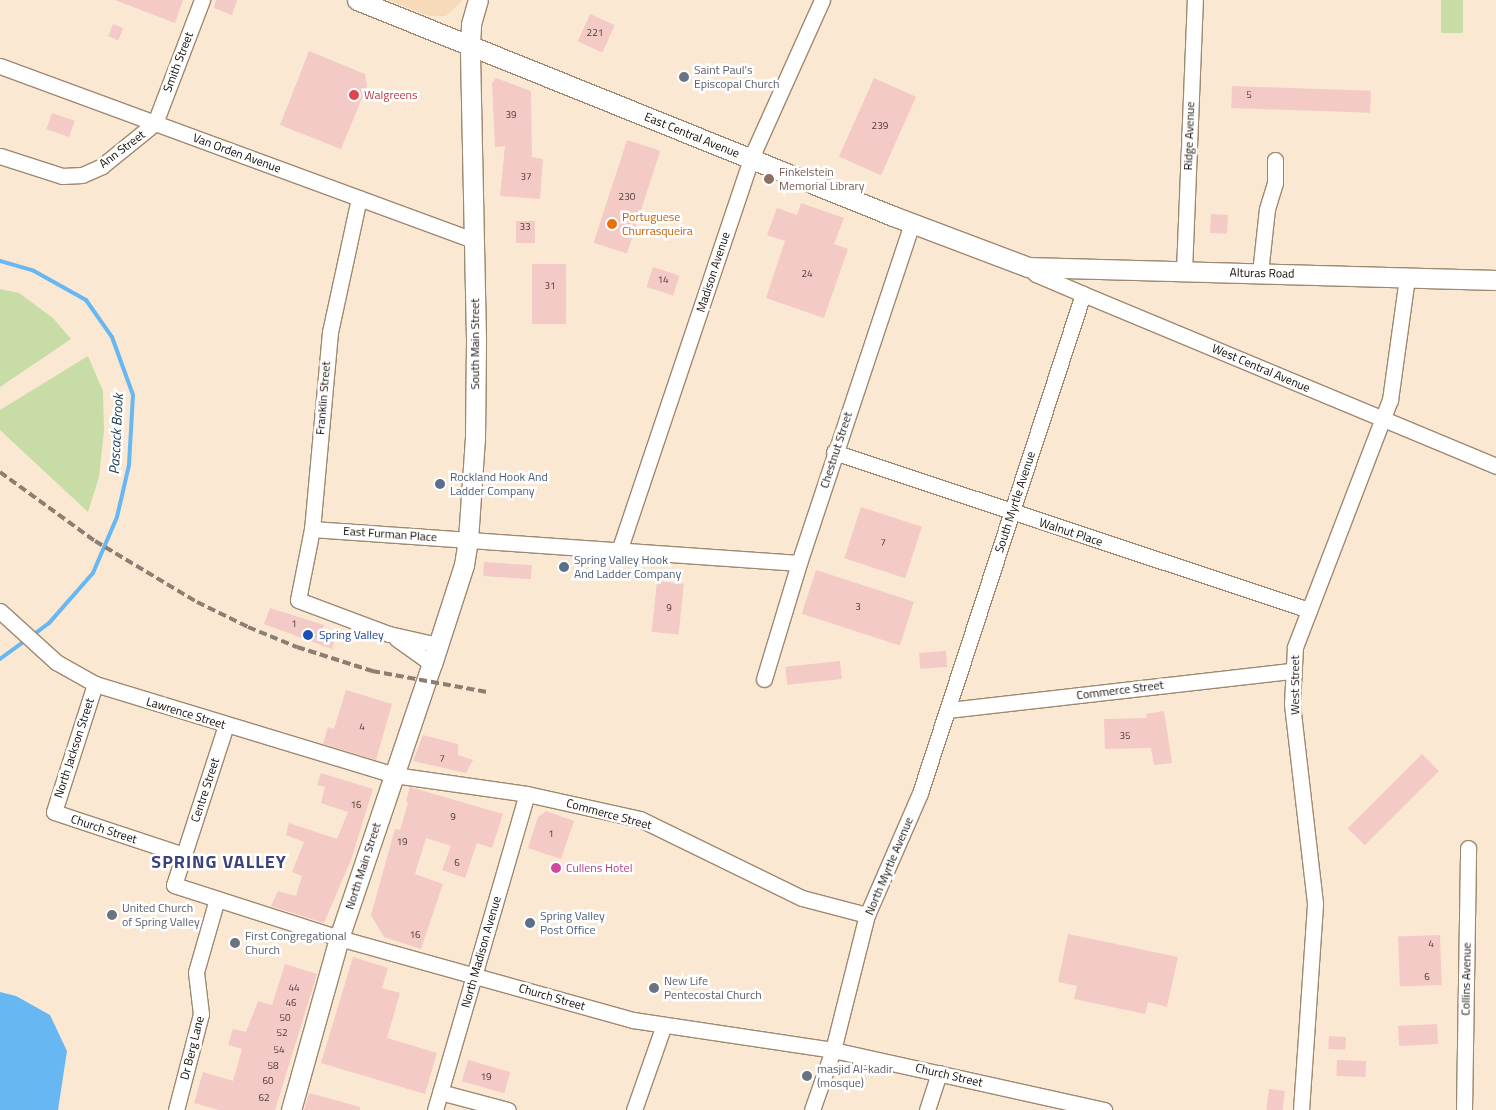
<!DOCTYPE html>
<html>
<head>
<meta charset="utf-8">
<style>
  body { margin:0 }
  #map { position:relative; width:1496px; height:1110px; overflow:hidden; background:#fbe8d3; font-family:"Titillium Web",sans-serif }
  div>[style] { position:absolute }
  [style*='--x'] { left:calc(var(--x)*1px); top:calc(var(--y)*1px); width:calc(var(--w)*1px); rotate:calc(var(--a)*1deg) }
  .built>* { inset:0; background:#f7dab9 }
  .green>* { inset:0; background:#c7dda5; transform-origin:0 0 }
  .water>* { inset:0; background:#67b7f3 }
  .stream>* { height:4px; margin:-2px; padding:0 2px; transform-origin:2px; border-radius:2px; background:#67b7f3 }
  .building>* { inset:0; background:#f3cac6; transform-origin:0 0 }
  .roads { filter:drop-shadow(1px 0 #9e8970) drop-shadow(-1px 0 #9e8970) drop-shadow(0 1px #9e8970) drop-shadow(0 -1px #9e8970) }
  .minor>* { height:15px; margin:-7.5px; padding:0 7.5px; transform-origin:7.5px; border-radius:7.5px; background:#fff }
  .major>* { height:19px; margin:-9.5px; padding:0 9.5px; transform-origin:9.5px; border-radius:9.5px; background:#fff }
  .rail>* { height:4px; margin-top:-2px; transform-origin:0; background:repeating-linear-gradient(90deg,#8c7e70 0 8px,transparent 0 12px) }
  .dots>* { width:14px; height:14px; translate:-50% -50%; box-sizing:border-box; border:2px solid #fff; border-radius:50% }
  span { translate:-50% -50%; white-space:nowrap; text-align:center; line-height:1.15; -webkit-text-stroke:5px #fff; paint-order:stroke }
  .number-label { font-size:10px; color:#4b3b34 }
  .number-label span { -webkit-text-stroke-width:0 }
  .street-label { font-size:12px; color:#130b04 }
  .worship-label { font-size:12px; color:#5b616d }
  .left { translate:0 -50%; text-align:left }
  .health-label { font-size:12px; color:#be3a42 }
  .education-label { font-size:12px; color:#785e54 }
  .food-label { font-size:12px; color:#c56008 }
  .service-label { font-size:12px; color:#4e5e75 }
  .transit-label { font-size:12px; color:#164399 }
  .hotel-label { font-size:12px; color:#b23c85 }
  .water-label { font-size:14px; color:#14364e; font-style:italic }
  .district-label { font-size:18px; color:#3b437f; font-weight:700; letter-spacing:1px }
</style>
</head>
<body>
<div id="map">
  <div class="built">
    <i style="clip-path:polygon(388px 0,463px 0,446px 16px,428px 16px)"></i>
  </div>
  <div class="green">
    <i style="left:1441px;top:0;width:22px;height:33px"></i>
    <i style="clip-path:polygon(0 289px,19px 293px,53px 318px,71px 339px,0 387px)"></i>
    <i style="clip-path:polygon(88px 356px,103px 391px,104px 431px,99px 477px,88px 512px,0 430px,0 410px)"></i>
  </div>
  <div class="water">
    <i style="clip-path:polygon(0 992px,16px 996px,50px 1015px,67px 1051px,58px 1110px,0 1110px)"></i>
  </div>
  <div class="stream">
    <i style="--x:0;--y:261;--w:35;--a:16"></i>
    <i style="--x:34;--y:271;--w:60;--a:29.1"></i>
    <i style="--x:86;--y:300;--w:45;--a:54.9"></i>
    <i style="--x:112;--y:337;--w:62;--a:70.1"></i>
    <i style="--x:133;--y:395;--w:70;--a:93.3"></i>
    <i style="--x:129;--y:465;--w:53;--a:103"></i>
    <i style="--x:117;--y:517;--w:61;--a:113.2"></i>
    <i style="--x:93;--y:573;--w:67;--a:131.3"></i>
    <i style="--x:49;--y:623;--w:21;--a:143"></i>
    <i style="--x:0;--y:659;--w:32;--a:-36"></i>
  </div>
  <div class="building">
    <i style="clip-path:polygon(115px 0,183px 0,175px 23px)"></i>
    <i style="clip-path:polygon(216px 0,237px 0,232px 15px,214px 8px)"></i>
    <i style="left:590px;top:14px;width:27px;height:30px;rotate:24deg"></i>
    <i style="left:113px;top:24px;width:11px;height:13px;rotate:22deg"></i>
    <i style="clip-path:polygon(309px 51px,365px 74px,367px 86px,341px 149px,280px 125px)"></i>
    <i style="clip-path:polygon(496px 78px,531px 91px,532px 157px,543px 159px,540px 199px,500px 196px,505px 146px,495px 147px,492px 83px)"></i>
    <i style="left:874px;top:78px;width:46px;height:86px;rotate:24deg"></i>
    <i style="left:1232px;top:86px;width:139px;height:22px;rotate:2deg"></i>
    <i style="left:52px;top:113px;width:24px;height:17px;rotate:19deg"></i>
    <i style="left:627px;top:140px;width:35px;height:108px;rotate:18deg"></i>
    <i style="clip-path:polygon(801px 203px,844px 218px,834px 244px,848px 249px,824px 318px,766px 298px,785px 241px,767px 235px,777px 208px,797px 215px)"></i>
    <i style="left:1211px;top:214px;width:17px;height:19px;rotate:3deg"></i>
    <i style="left:516px;top:221px;width:19px;height:22px"></i>
    <i style="left:532px;top:264px;width:34px;height:60px"></i>
    <i style="left:653px;top:267px;width:28px;height:21px;rotate:18deg"></i>
    <i style="left:861px;top:507px;width:64px;height:54px;rotate:18deg"></i>
    <i style="left:484px;top:562px;width:48px;height:14px;rotate:4deg"></i>
    <i style="left:816px;top:570px;width:103px;height:46px;rotate:18deg"></i>
    <i style="left:657px;top:581px;width:27px;height:51px;rotate:6deg"></i>
    <i style="clip-path:polygon(270px 608px,324px 625px,322px 631px,336px 635px,332px 649px,264px 624px)"></i>
    <i style="left:946px;top:651px;width:16px;height:27px;rotate:86deg"></i>
    <i style="left:840px;top:661px;width:18px;height:55px;rotate:84deg"></i>
    <i style="clip-path:polygon(346px 690px,392px 704px,376px 760px,323px 744px,328px 727px,334px 729px)"></i>
    <i style="clip-path:polygon(1164px 711px,1172px 763px,1154px 765px,1151px 748px,1105px 749px,1104px 719px,1147px 718px,1146px 714px)"></i>
    <i style="clip-path:polygon(423px 735px,458px 744px,458px 755px,473px 760px,466px 773px,413px 761px)"></i>
    <i style="left:1422px;top:754px;width:24px;height:105px;rotate:45deg"></i>
    <i style="clip-path:polygon(321px 773px,373px 789px,351px 860px,324px 923px,271px 906px,278px 891px,296px 896px,302px 876px,292px 872px,304px 842px,286px 835px,289px 823px,337px 839px,348px 812px,321px 803px,325px 787px,317px 785px)"></i>
    <i style="clip-path:polygon(410px 787px,503px 814px,492px 848px,477px 843px,465px 878px,442px 870px,451px 846px,426px 838px,415px 874px,443px 884px,421px 949px,384px 937px,371px 915px,395px 829px,400px 830px,408px 803px,406px 801px)"></i>
    <i style="clip-path:polygon(546px 811px,574px 821px,561px 859px,528px 848px,538px 817px)"></i>
    <i style="clip-path:polygon(1068px 934px,1178px 957px,1167px 1007px,1148px 1002px,1145px 1014px,1074px 999px,1077px 986px,1058px 982px)"></i>
    <i style="left:1440px;top:935px;width:50px;height:42px;rotate:88deg"></i>
    <i style="clip-path:polygon(353px 957px,388px 968px,382px 988px,400px 993px,387px 1038px,437px 1053px,425px 1094px,321px 1063px)"></i>
    <i style="clip-path:polygon(285px 964px,317px 974px,275px 1110px,219px 1110px,194px 1103px,203px 1072px,233px 1081px,242px 1049px,228px 1045px,233px 1029px,246px 1032px,258px 1001px,272px 1005px)"></i>
    <i style="left:1437px;top:1024px;width:20px;height:39px;rotate:87deg"></i>
    <i style="left:1329px;top:1036px;width:17px;height:13px;rotate:3deg"></i>
    <i style="left:468px;top:1060px;width:44px;height:22px;rotate:16deg"></i>
    <i style="left:1337px;top:1060px;width:29px;height:16px;rotate:2deg"></i>
    <i style="left:1269px;top:1089px;width:16px;height:21px;rotate:7deg"></i>
    <i style="clip-path:polygon(309px 1093px,360px 1107px,360px 1110px,304px 1110px)"></i>
  </div>
  <div class="roads">
    <div class="minor">
      <i style="--x:0;--y:66;--w:504;--a:20.2"></i>
      <i style="--x:0;--y:156;--w:65;--a:17.9"></i>
      <i style="--x:62;--y:176;--w:20;--a:-3"></i>
      <i style="--x:82;--y:175;--w:22;--a:-24"></i>
      <i style="--x:102;--y:166;--w:68;--a:-39.1"></i>
      <i style="--x:155;--y:123;--w:132;--a:-69.1"></i>
      <i style="--x:359;--y:198;--w:137;--a:102.2"></i>
      <i style="--x:330;--y:332;--w:198;--a:95.2"></i>
      <i style="--x:312;--y:529;--w:72;--a:101.2"></i>
      <i style="--x:298;--y:600;--w:97;--a:20.5"></i>
      <i style="--x:389;--y:634;--w:50;--a:12.7"></i>
      <i style="--x:1028;--y:267;--w:11;--a:41"></i>
      <i style="--x:1036;--y:274;--w:51;--a:23.1"></i>
      <i style="--x:1083;--y:294;--w:447;--a:22.6"></i>
      <i style="--x:1184;--y:271;--w:271;--a:-87.7"></i>
      <i style="--x:1260;--y:273;--w:64;--a:-83.8"></i>
      <i style="--x:1267;--y:209;--w:27;--a:-73"></i>
      <i style="--x:1275;--y:183;--w:23;--a:-90"></i>
      <i style="--x:834;--y:452;--w:501;--a:18.4"></i>
      <i style="--x:312;--y:529;--w:488;--a:4"></i>
      <i style="--x:619;--y:551;--w:415;--a:-71.4"></i>
      <i style="--x:751;--y:158;--w:173;--a:-65.8"></i>
      <i style="--x:0;--y:611;--w:76;--a:42.3"></i>
      <i style="--x:56;--y:662;--w:45;--a:29.4"></i>
      <i style="--x:95;--y:684;--w:313;--a:16.9"></i>
      <i style="--x:394;--y:775;--w:134;--a:8.1"></i>
      <i style="--x:527;--y:794;--w:116;--a:12.5"></i>
      <i style="--x:640;--y:819;--w:180;--a:26"></i>
      <i style="--x:802;--y:898;--w:67;--a:14.7"></i>
      <i style="--x:397;--y:639;--w:43;--a:35.5"></i>
      <i style="--x:764;--y:679;--w:121;--a:-73.2"></i>
      <i style="--x:799;--y:563;--w:358;--a:-71.6"></i>
      <i style="--x:95;--y:684;--w:134;--a:107.8"></i>
      <i style="--x:54;--y:812;--w:137;--a:18.3"></i>
      <i style="--x:948;--y:710;--w:346;--a:-6.5"></i>
      <i style="--x:226;--y:725;--w:168;--a:108"></i>
      <i style="--x:174;--y:885;--w:173;--a:17.8"></i>
      <i style="--x:339;--y:938;--w:305;--a:15.6"></i>
      <i style="--x:633;--y:1020;--w:202;--a:8.5"></i>
      <i style="--x:833;--y:1050;--w:278;--a:12.5"></i>
      <i style="--x:440;--y:1092;--w:70;--a:14.8"></i>
      <i style="--x:176;--y:1110;--w:99;--a:-75.4"></i>
      <i style="--x:201;--y:1014;--w:42;--a:-96.8"></i>
      <i style="--x:196;--y:972;--w:76;--a:-74"></i>
      <i style="--x:435;--y:1110;--w:329;--a:-73.8"></i>
      <i style="--x:634;--y:1110;--w:90;--a:-70.6"></i>
      <i style="--x:812;--y:1110;--w:64;--a:-70.7"></i>
      <i style="--x:833;--y:1050;--w:139;--a:-75.9"></i>
      <i style="--x:867;--y:915;--w:133;--a:-66.5"></i>
      <i style="--x:920;--y:793;--w:525;--a:-71.91"></i>
      <i style="--x:927;--y:1110;--w:39;--a:-72"></i>
      <i style="--x:1301;--y:1110;--w:207;--a:-86.1"></i>
      <i style="--x:1315;--y:903;--w:201;--a:-96.6"></i>
      <i style="--x:1292;--y:703;--w:56;--a:-86.9"></i>
      <i style="--x:1295;--y:647;--w:265;--a:-69"></i>
      <i style="--x:1390;--y:400;--w:124;--a:-82.1"></i>
      <i style="--x:1464;--y:1110;--w:262;--a:-89.1"></i>
    </div>
    <div class="major">
      <i style="--x:357;--y:0;--w:578;--a:21.95"></i>
      <i style="--x:893;--y:216;--w:144;--a:20.7"></i>
      <i style="--x:1028;--y:267;--w:468;--a:1.6"></i>
      <i style="--x:291;--y:1110;--w:179;--a:-74.4"></i>
      <i style="--x:339;--y:938;--w:289;--a:-71.3"></i>
      <i style="--x:432;--y:664;--w:104;--a:-72.1"></i>
      <i style="--x:464;--y:565;--w:25;--a:-81"></i>
      <i style="--x:468;--y:540;--w:102;--a:-86.1"></i>
      <i style="--x:475;--y:438;--w:99;--a:-89.4"></i>
      <i style="--x:476;--y:339;--w:294;--a:-91.2"></i>
      <i style="--x:470;--y:45;--w:21;--a:-87"></i>
      <i style="--x:471;--y:24;--w:25;--a:-74"></i>
    </div>
  </div>
  <div class="rail">
    <i style="--x:0;--y:472;--w:117;--a:36"></i>
    <i style="--x:95;--y:541;--w:119;--a:30.9"></i>
    <i style="--x:197;--y:602;--w:57;--a:26.1"></i>
    <i style="--x:248;--y:627;--w:53;--a:22.2"></i>
    <i style="--x:297;--y:647;--w:79;--a:17.7"></i>
    <i style="--x:372;--y:671;--w:117;--a:10.3"></i>
  </div>
  <div class="dots">
    <i style="left:684px;top:77px;background:#6b7280"></i>
    <i style="left:354px;top:95px;background:#e0444e"></i>
    <i style="left:769px;top:179px;background:#8d6e63"></i>
    <i style="left:612px;top:224px;background:#e8710a"></i>
    <i style="left:440px;top:484px;background:#5c6f8a"></i>
    <i style="left:564px;top:567px;background:#5c6f8a"></i>
    <i style="left:308px;top:635px;background:#1a4fb4"></i>
    <i style="left:556px;top:868px;background:#d1479c"></i>
    <i style="left:112px;top:915px;background:#6b7280"></i>
    <i style="left:530px;top:923px;background:#5c6f8a"></i>
    <i style="left:235px;top:943px;background:#6b7280"></i>
    <i style="left:654px;top:988px;background:#6b7280"></i>
    <i style="left:807px;top:1076px;background:#6b7280"></i>
  </div>
  <div class="number-label">
    <span style="left:595px;top:33px">221</span>
    <span style="left:1249px;top:95px">5</span>
    <span style="left:511px;top:115px">39</span>
    <span style="left:880px;top:126px">239</span>
    <span style="left:526px;top:177px">37</span>
    <span style="left:627px;top:197px">230</span>
    <span style="left:525px;top:227px">33</span>
    <span style="left:807px;top:274px">24</span>
    <span style="left:663px;top:280px">14</span>
    <span style="left:550px;top:286px">31</span>
    <span style="left:883px;top:543px">7</span>
    <span style="left:858px;top:607px">3</span>
    <span style="left:669px;top:608px">9</span>
    <span style="left:294px;top:624px">1</span>
    <span style="left:362px;top:727px">4</span>
    <span style="left:1125px;top:736px">35</span>
    <span style="left:442px;top:759px">7</span>
    <span style="left:356px;top:805px">16</span>
    <span style="left:453px;top:817px">9</span>
    <span style="left:551px;top:834px">1</span>
    <span style="left:402px;top:842px">19</span>
    <span style="left:457px;top:863px">6</span>
    <span style="left:415px;top:935px">16</span>
    <span style="left:1431px;top:944px">4</span>
    <span style="left:1427px;top:977px">6</span>
    <span style="left:294px;top:988px">44</span>
    <span style="left:291px;top:1003px">46</span>
    <span style="left:285px;top:1018px">50</span>
    <span style="left:282px;top:1033px">52</span>
    <span style="left:279px;top:1050px">54</span>
    <span style="left:273px;top:1066px">58</span>
    <span style="left:486px;top:1077px">19</span>
    <span style="left:268px;top:1081px">60</span>
    <span style="left:264px;top:1098px">62</span>
  </div>
  <div class="street-label">
    <span style="left:178px;top:62px;rotate:-69deg">Smith Street</span>
    <span style="left:692px;top:135px;rotate:22deg">East Central Avenue</span>
    <span style="left:1189px;top:136px;rotate:-88deg">Ridge Avenue</span>
    <span style="left:122px;top:149px;rotate:-37deg">Ann Street</span>
    <span style="left:237px;top:153px;rotate:20deg">Van Orden Avenue</span>
    <span style="left:713px;top:272px;rotate:-72deg">Madison Avenue</span>
    <span style="left:1262px;top:273px;rotate:1deg">Alturas Road</span>
    <span style="left:475px;top:344px;rotate:-90deg">South Main Street</span>
    <span style="left:1261px;top:368px;rotate:23deg">West Central Avenue</span>
    <span style="left:323px;top:398px;rotate:-85deg">Franklin Street</span>
    <span style="left:836px;top:450px;rotate:-72deg">Chestnut Street</span>
    <span style="left:1015px;top:502px;rotate:-72deg">South Myrtle Avenue</span>
    <span style="left:1071px;top:532px;rotate:18deg">Walnut Place</span>
    <span style="left:390px;top:534px;rotate:4deg">East Furman Place</span>
    <span style="left:1295px;top:685px;rotate:-90deg">West Street</span>
    <span style="left:1120px;top:690px;rotate:-7deg">Commerce Street</span>
    <span style="left:186px;top:713px;rotate:17deg">Lawrence Street</span>
    <span style="left:74px;top:748px;rotate:-72deg">North Jackson Street</span>
    <span style="left:205px;top:790px;rotate:-72deg">Centre Street</span>
    <span style="left:609px;top:814px;rotate:15deg">Commerce Street</span>
    <span style="left:104px;top:829px;rotate:18deg">Church Street</span>
    <span style="left:363px;top:866px;rotate:-72deg">North Main Street</span>
    <span style="left:889px;top:866px;rotate:-67deg">North Myrtle Avenue</span>
    <span style="left:481px;top:952px;rotate:-74deg">North Madison Avenue</span>
    <span style="left:1466px;top:979px;rotate:-89deg">Collins Avenue</span>
    <span style="left:552px;top:997px;rotate:16deg">Church Street</span>
    <span style="left:192px;top:1048px;rotate:-76deg">Dr Berg Lane</span>
    <span style="left:949px;top:1075px;rotate:13deg">Church Street</span>
  </div>
  <div class="worship-label">
    <span class="left" style="left:694px;top:77px">Saint Paul's<br>Episcopal Church</span>
    <span class="left" style="left:122px;top:915px">United Church<br>of Spring Valley</span>
    <span class="left" style="left:245px;top:943px">First Congregational<br>Church</span>
    <span class="left" style="left:664px;top:988px">New Life<br>Pentecostal Church</span>
    <span class="left" style="left:817px;top:1076px">masjid Al-kadir<br>(mosque)</span>
  </div>
  <div class="health-label">
    <span class="left" style="left:364px;top:95px">Walgreens</span>
  </div>
  <div class="education-label">
    <span class="left" style="left:779px;top:179px">Finkelstein<br>Memorial Library</span>
  </div>
  <div class="food-label">
    <span class="left" style="left:622px;top:224px">Portuguese<br>Churrasqueira</span>
  </div>
  <div class="service-label">
    <span class="left" style="left:450px;top:484px">Rockland Hook And<br>Ladder Company</span>
    <span class="left" style="left:574px;top:567px">Spring Valley Hook<br>And Ladder Company</span>
    <span class="left" style="left:540px;top:923px">Spring Valley<br>Post Office</span>
  </div>
  <div class="transit-label">
    <span class="left" style="left:319px;top:635px">Spring Valley</span>
  </div>
  <div class="hotel-label">
    <span class="left" style="left:566px;top:868px">Cullens Hotel</span>
  </div>
  <div class="water-label">
    <span style="left:116px;top:434px;rotate:-87deg">Pascack Brook</span>
  </div>
  <div class="district-label">
    <span style="left:219px;top:862px">SPRING VALLEY</span>
  </div>
</div>
</body>
</html>
